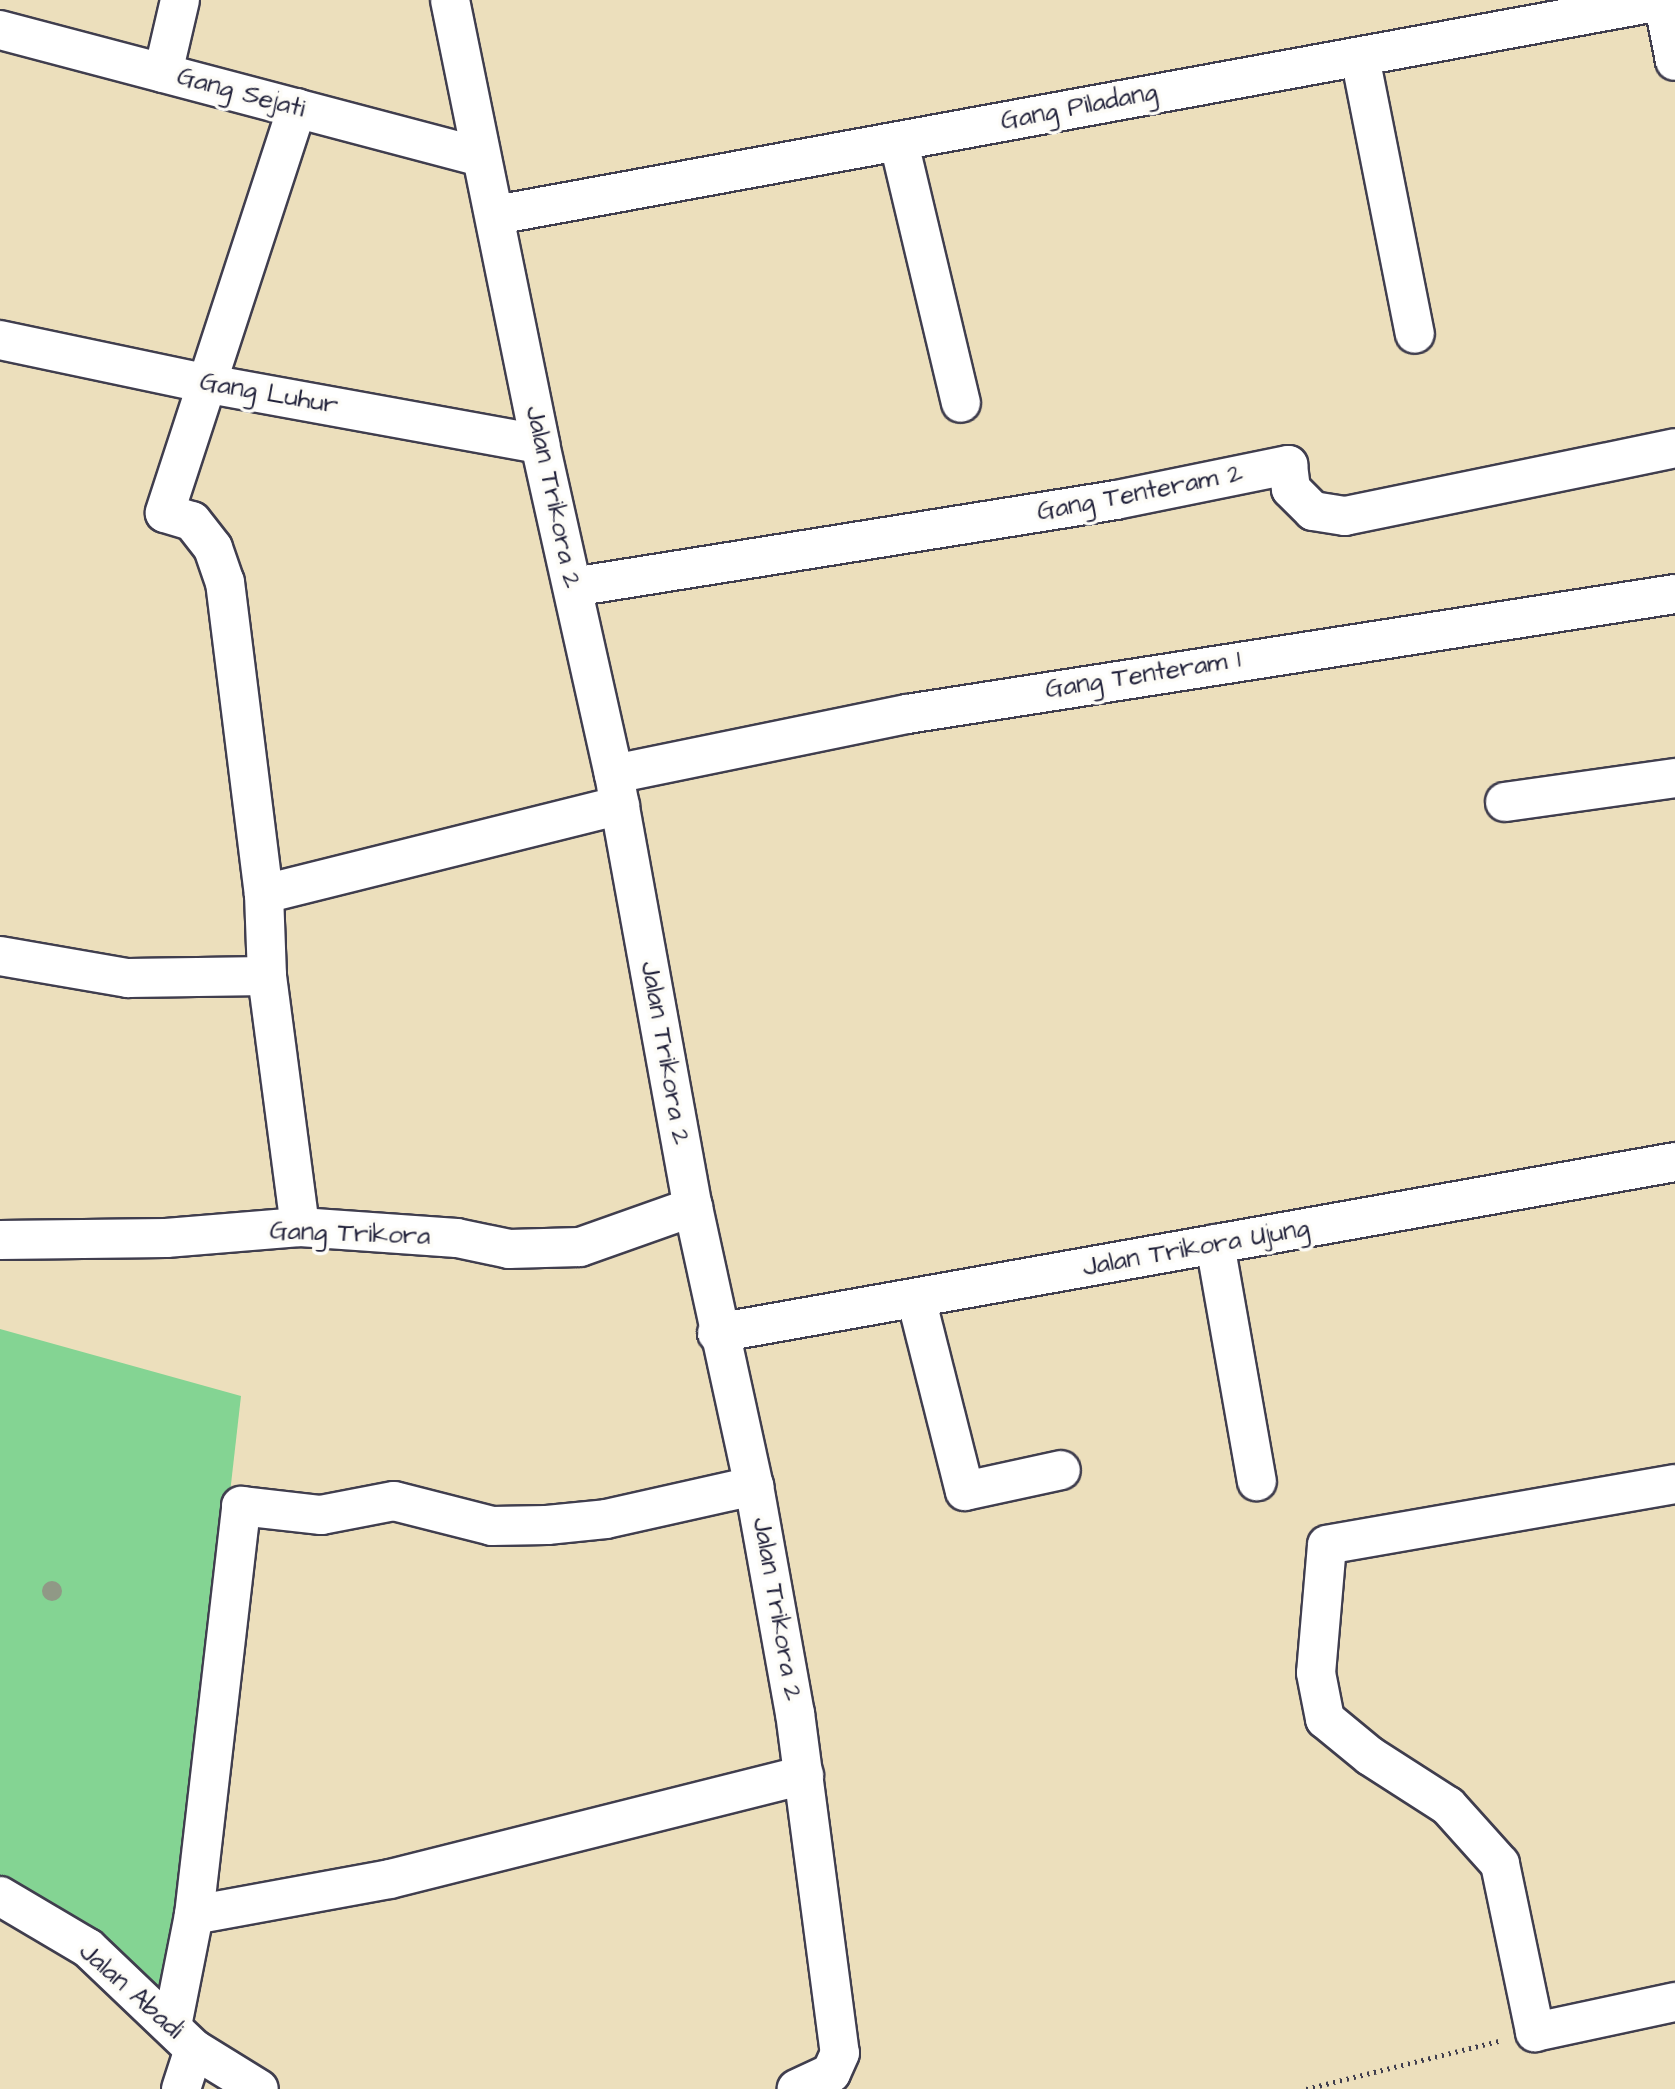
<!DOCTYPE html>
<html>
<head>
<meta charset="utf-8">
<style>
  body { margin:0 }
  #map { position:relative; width:1675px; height:2089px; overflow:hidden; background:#ecdfbc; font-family:"Architects Daughter",sans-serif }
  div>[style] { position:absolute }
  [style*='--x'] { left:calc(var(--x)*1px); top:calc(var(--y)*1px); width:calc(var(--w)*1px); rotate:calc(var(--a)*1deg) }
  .green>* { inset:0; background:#84d493 }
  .path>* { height:4.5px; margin-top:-2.25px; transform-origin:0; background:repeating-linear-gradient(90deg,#403e4e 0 2px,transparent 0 7px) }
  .roads { filter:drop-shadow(2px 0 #403e4e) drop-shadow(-2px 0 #403e4e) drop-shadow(0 2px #403e4e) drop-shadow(0 -2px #403e4e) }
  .minor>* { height:38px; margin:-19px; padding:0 19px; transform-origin:19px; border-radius:19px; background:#fff }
  .trees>* { width:20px; height:20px; margin:-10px; border-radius:50%; background:#909986 }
  span { translate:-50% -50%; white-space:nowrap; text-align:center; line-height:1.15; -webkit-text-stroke:7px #fdfcf7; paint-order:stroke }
  .street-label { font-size:26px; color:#22223b }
</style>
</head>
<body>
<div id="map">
  <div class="green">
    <i style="clip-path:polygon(0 1329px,241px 1396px,180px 1934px,164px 2003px,0 1878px)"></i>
  </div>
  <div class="path">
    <i style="--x:1306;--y:2089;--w:199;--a:-14"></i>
  </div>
  <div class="roads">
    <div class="minor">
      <i style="--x:450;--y:0;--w:453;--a:78.5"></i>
      <i style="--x:540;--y:444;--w:338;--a:77.4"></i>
      <i style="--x:614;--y:774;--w:440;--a:79.7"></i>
      <i style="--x:693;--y:1207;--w:286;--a:77.7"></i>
      <i style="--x:754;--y:1486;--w:231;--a:79.8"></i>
      <i style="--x:795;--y:1713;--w:343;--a:82.5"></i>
      <i style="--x:840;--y:2053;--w:22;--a:114"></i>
      <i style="--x:831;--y:2073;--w:38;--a:155"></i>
      <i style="--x:1663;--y:0;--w:62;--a:78.9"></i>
      <i style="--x:0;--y:30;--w:497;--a:14.8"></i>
      <i style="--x:1360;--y:57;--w:282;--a:78.8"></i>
      <i style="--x:163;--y:73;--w:75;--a:-76.9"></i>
      <i style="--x:297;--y:108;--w:426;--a:108.1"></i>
      <i style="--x:165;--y:513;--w:28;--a:17"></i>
      <i style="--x:192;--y:521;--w:34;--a:52"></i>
      <i style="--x:213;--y:548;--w:36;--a:71"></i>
      <i style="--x:225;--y:582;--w:314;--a:82.9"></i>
      <i style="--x:264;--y:894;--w:82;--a:87.9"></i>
      <i style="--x:267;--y:976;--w:253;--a:82.5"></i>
      <i style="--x:899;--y:143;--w:267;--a:76.6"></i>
      <i style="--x:496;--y:215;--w:1190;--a:-10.41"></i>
      <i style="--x:0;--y:340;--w:214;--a:11.9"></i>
      <i style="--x:209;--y:384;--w:336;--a:10.3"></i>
      <i style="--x:573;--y:587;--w:550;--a:-9.1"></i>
      <i style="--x:1116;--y:500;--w:176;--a:-11.5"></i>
      <i style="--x:1288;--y:465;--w:24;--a:83"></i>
      <i style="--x:1291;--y:489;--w:31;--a:45"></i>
      <i style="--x:1313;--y:511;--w:32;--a:9"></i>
      <i style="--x:1345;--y:516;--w:337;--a:-11.6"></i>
      <i style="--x:614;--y:774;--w:299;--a:-11.6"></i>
      <i style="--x:907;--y:714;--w:777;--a:-8.88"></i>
      <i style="--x:1505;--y:802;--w:172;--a:-8"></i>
      <i style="--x:264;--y:894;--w:367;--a:-14"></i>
      <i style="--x:0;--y:956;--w:130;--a:9.8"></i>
      <i style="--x:128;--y:978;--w:139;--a:-0.8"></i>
      <i style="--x:0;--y:1240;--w:166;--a:-0.7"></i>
      <i style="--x:166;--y:1238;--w:134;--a:-4.7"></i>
      <i style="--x:300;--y:1227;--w:157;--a:4"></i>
      <i style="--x:457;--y:1238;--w:53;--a:11.9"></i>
      <i style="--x:509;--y:1249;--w:71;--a:-1.6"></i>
      <i style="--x:580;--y:1247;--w:120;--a:-19.5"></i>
      <i style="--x:1215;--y:1244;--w:241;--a:80"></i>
      <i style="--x:916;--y:1298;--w:199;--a:75.8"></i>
      <i style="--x:965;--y:1491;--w:98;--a:-12.3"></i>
      <i style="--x:717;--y:1333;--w:973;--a:-10.12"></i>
      <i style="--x:1675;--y:1484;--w:353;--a:170.1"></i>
      <i style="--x:1327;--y:1545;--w:128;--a:94.9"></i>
      <i style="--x:1316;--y:1673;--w:47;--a:78.9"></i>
      <i style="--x:1325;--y:1719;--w:58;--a:39.4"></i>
      <i style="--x:1370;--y:1756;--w:93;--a:32.7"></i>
      <i style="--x:1448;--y:1806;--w:78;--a:48.1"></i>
      <i style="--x:1500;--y:1864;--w:172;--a:78.2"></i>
      <i style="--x:1535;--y:2032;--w:143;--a:-12.1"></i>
      <i style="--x:0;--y:1896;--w:102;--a:30.6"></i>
      <i style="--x:88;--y:1948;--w:146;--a:43.6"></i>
      <i style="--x:194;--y:2049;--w:76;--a:31.6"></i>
      <i style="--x:194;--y:1915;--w:199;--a:-10.4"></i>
      <i style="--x:390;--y:1879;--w:427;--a:-14.1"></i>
      <i style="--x:172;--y:2026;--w:113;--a:-78.8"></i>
      <i style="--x:194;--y:1915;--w:412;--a:-83.4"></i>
      <i style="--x:241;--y:1506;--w:81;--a:6.4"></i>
      <i style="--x:321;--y:1515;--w:74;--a:-10.9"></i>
      <i style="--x:394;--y:1501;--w:101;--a:14.3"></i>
      <i style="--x:492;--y:1526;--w:55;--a:-1"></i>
      <i style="--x:547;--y:1525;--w:59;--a:-5.8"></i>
      <i style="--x:606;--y:1519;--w:152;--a:-12.6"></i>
      <i style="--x:181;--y:2089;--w:42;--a:-72"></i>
    </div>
  </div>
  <div class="trees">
    <i style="left:52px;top:1591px"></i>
  </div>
  <div class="street-label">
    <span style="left:241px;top:93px;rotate:15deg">Gang Sejati</span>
    <span style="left:1079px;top:107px;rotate:-11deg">Gang Piladang</span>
    <span style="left:269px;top:394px;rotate:10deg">Gang Luhur</span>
    <span style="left:1140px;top:493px;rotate:-11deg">Gang Tenteram 2</span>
    <span style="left:553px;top:497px;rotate:78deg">Jalan Trikora 2</span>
    <span style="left:1143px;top:675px;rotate:-9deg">Gang Tenteram 1</span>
    <span style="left:665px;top:1053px;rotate:80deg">Jalan Trikora 2</span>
    <span style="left:350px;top:1234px;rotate:2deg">Gang Trikora</span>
    <span style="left:1196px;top:1248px;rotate:-10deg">Jalan Trikora Ujung</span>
    <span style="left:777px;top:1609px;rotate:80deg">Jalan Trikora 2</span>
    <span style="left:131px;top:1991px;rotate:42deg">Jalan Abadi</span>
  </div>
</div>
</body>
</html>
